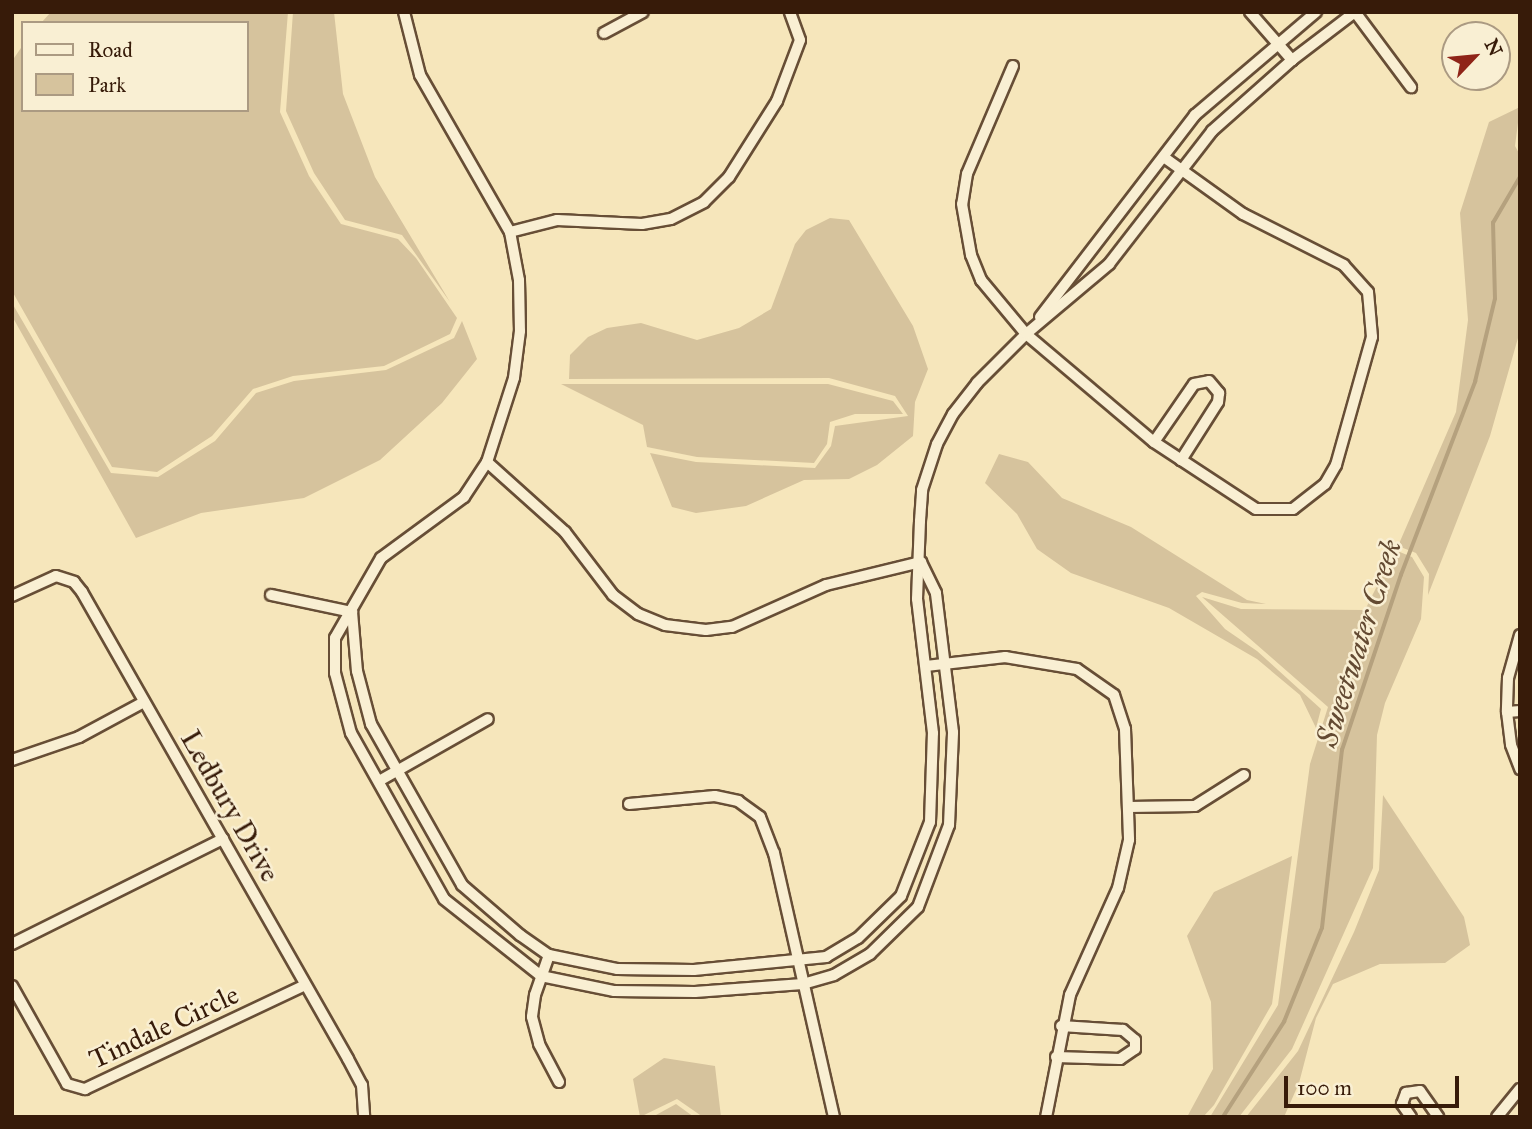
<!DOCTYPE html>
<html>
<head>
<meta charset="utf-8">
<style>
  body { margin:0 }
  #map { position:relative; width:1532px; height:1129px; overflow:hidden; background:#f6e6bb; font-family:"IM FELL Great Primer",serif }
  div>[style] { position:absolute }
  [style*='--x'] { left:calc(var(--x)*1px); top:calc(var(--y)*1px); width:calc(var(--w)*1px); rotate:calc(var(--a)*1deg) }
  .green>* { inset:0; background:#d6c39d }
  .stream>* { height:3.5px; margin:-1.75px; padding:0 1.75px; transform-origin:1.75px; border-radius:1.75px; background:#b5a17e }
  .roads { filter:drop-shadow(2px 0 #674e36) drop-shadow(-2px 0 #674e36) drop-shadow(0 2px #674e36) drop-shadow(0 -2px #674e36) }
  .street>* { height:10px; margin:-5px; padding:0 5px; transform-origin:5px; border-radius:5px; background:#f9efd3 }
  span { translate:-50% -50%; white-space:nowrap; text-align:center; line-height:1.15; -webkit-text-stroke:5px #f9efd3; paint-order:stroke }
  .street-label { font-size:28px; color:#371b09 }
  .water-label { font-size:30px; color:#634a32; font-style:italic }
  .frame { position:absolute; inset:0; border:14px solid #371b09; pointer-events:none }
  .legend { position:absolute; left:21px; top:21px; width:228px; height:91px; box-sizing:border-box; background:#f9efd3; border:2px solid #ab9a82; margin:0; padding:9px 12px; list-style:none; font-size:21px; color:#371b09 }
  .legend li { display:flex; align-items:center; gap:14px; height:35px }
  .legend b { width:35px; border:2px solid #ab9a82 }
  .north { position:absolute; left:1441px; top:21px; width:70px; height:70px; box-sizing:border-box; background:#f9efd3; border:2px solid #ab9a82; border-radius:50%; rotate:64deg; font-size:19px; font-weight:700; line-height:28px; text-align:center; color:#371b09 }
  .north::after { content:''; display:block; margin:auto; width:24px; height:32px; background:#8f2418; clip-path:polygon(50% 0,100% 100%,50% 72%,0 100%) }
  .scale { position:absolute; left:1284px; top:1076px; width:175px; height:32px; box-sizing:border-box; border:4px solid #371b09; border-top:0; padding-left:9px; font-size:21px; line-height:24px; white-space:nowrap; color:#371b09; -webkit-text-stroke:5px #f9efd3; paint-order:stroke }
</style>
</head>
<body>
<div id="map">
  <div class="green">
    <i style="clip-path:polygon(51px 12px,288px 12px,280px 112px,309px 176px,341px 224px,398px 239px,416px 258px,457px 318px,450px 334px,384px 366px,293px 376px,253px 389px,212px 436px,157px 472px,112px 467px,12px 291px,12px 61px,23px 45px,23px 110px,247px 110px,247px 23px,41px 23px)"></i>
    <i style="clip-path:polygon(293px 12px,334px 12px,343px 94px,375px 177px,450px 302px,402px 235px,345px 220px,314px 173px,286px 111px)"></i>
    <i style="clip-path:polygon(1520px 107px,1515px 146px,1520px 155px,1520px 331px,1490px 436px,1428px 595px,1429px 574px,1416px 553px,1398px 546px,1456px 412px,1468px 320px,1460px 213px,1489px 122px)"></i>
    <i style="clip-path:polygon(830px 218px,849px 220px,913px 326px,928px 369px,915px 402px,913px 436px,877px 465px,849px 479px,804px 480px,746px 506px,696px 513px,672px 507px,650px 453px,696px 462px,815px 468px,831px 446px,835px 426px,908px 416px,895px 396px,829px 378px,569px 379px,570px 355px,588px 337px,607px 328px,641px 323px,697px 340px,739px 328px,771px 309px,795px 244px,806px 230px)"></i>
    <i style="clip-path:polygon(12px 303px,111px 473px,158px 477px,215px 441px,256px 393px,294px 381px,386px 370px,454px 338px,462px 321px,477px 359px,442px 403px,380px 460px,304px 498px,201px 513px,136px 538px,12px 316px)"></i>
    <i style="clip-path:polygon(561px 384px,828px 384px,893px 401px,903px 414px,855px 414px,830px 422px,827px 444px,814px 463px,697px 457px,647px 447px,643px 425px)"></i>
    <i style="clip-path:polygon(999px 454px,1028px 462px,1062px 498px,1131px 527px,1247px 600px,1266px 604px,1242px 603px,1202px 592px,1196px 596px,1225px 629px,1257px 651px,1321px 709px,1316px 728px,1300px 695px,1257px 659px,1169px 608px,1071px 573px,1037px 549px,1017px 514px,985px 483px)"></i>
    <i style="clip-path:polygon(1395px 550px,1412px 557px,1424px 577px,1421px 619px,1385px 703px,1377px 735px,1373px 868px,1292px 1049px,1239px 1117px,1210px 1117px,1278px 1005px,1310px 764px,1328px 707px,1202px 597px,1241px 609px,1365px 610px)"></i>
    <i style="clip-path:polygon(1383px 795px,1464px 917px,1470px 945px,1445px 963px,1380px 964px,1333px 984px,1316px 1018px,1299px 1083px,1284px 1117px,1246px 1117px,1298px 1051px,1354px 932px,1379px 870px)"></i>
    <i style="clip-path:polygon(1292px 856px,1272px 1004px,1214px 1105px,1203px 1117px,1187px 1117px,1213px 1069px,1211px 1002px,1187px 936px,1214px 892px)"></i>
    <i style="clip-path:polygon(664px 1058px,715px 1066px,721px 1117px,703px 1117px,677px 1099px,640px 1117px,633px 1079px)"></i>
    <i style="clip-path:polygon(676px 1104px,694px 1117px,654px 1117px,656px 1115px)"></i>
  </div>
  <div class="stream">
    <i style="--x:1223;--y:1117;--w:113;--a:-57.3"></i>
    <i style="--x:1284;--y:1022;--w:101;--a:-68"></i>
    <i style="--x:1322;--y:928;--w:179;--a:-83.6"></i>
    <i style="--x:1342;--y:750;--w:185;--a:-71.4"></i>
    <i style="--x:1401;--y:575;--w:207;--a:-69"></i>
    <i style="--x:1475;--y:382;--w:85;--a:-76.5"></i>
    <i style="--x:1495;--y:299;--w:76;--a:-91.5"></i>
    <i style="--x:1493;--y:223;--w:53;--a:-59.6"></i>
  </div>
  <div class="roads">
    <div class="street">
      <i style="--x:404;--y:12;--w:65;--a:75.7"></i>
      <i style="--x:420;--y:75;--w:181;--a:60.2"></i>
      <i style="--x:510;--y:232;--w:49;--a:79.4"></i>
      <i style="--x:519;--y:280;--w:51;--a:88.9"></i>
      <i style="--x:520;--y:331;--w:47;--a:97.3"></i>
      <i style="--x:514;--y:378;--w:88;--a:107.8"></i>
      <i style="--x:487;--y:462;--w:42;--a:123.3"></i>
      <i style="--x:464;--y:497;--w:103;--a:143.7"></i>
      <i style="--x:381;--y:558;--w:92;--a:119.9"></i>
      <i style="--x:335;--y:638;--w:35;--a:90"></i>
      <i style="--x:335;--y:673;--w:62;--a:75.1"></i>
      <i style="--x:351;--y:733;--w:190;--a:60.7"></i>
      <i style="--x:444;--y:899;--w:124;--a:38.4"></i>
      <i style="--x:541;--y:976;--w:75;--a:11.6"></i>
      <i style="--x:614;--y:991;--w:81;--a:0.7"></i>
      <i style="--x:695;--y:992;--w:108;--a:-4.2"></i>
      <i style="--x:803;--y:984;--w:32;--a:-16"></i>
      <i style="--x:834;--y:975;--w:42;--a:-30.3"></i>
      <i style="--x:870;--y:954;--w:67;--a:-44.4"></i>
      <i style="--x:918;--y:907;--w:88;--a:-69.3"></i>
      <i style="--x:949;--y:825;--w:93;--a:-87.5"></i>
      <i style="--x:953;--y:732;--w:140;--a:-97"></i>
      <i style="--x:936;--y:593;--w:34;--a:-116"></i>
      <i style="--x:1250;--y:12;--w:64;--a:48.8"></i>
      <i style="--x:1355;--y:12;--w:94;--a:53.3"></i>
      <i style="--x:604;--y:33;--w:44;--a:-28.3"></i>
      <i style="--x:1013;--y:66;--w:117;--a:113.1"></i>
      <i style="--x:967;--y:174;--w:30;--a:99"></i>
      <i style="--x:962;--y:204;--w:52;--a:80"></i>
      <i style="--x:971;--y:255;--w:27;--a:68"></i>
      <i style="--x:981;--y:280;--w:70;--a:50.2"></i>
      <i style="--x:1026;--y:334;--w:167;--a:40.2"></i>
      <i style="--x:1154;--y:442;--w:122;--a:33.3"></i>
      <i style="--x:1256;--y:509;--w:37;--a:0"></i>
      <i style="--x:1293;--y:509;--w:41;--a:-38"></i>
      <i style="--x:1325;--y:484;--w:22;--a:-60"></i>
      <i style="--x:1336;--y:465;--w:133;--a:-74.3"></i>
      <i style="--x:1372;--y:337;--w:45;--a:-95.1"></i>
      <i style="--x:1368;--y:292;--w:36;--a:-132"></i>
      <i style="--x:1344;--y:265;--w:113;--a:-153.2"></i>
      <i style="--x:1243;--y:214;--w:96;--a:-144.3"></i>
      <i style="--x:510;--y:232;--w:49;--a:-14.3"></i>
      <i style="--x:557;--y:220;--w:85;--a:2.7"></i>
      <i style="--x:642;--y:224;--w:29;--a:-10"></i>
      <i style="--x:671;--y:219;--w:37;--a:-27"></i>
      <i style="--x:704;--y:202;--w:35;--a:-45"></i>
      <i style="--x:729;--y:177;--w:90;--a:-57.7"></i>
      <i style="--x:777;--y:101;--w:65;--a:-69.3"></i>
      <i style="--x:800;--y:40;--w:30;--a:-110"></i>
      <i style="--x:1040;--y:317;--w:255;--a:-52.5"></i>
      <i style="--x:1195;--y:115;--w:159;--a:-40.4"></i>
      <i style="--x:1154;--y:442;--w:70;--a:-55.4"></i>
      <i style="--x:1194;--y:384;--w:15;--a:-11"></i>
      <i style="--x:1209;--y:381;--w:16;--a:50"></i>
      <i style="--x:1219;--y:393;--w:9;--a:96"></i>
      <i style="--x:1218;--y:402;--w:69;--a:122.5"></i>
      <i style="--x:487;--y:462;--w:105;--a:41.9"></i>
      <i style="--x:565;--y:532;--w:79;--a:52.7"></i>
      <i style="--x:613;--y:595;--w:31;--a:37"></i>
      <i style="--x:638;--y:614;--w:29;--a:22"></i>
      <i style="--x:665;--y:625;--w:41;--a:7"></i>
      <i style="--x:706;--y:630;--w:26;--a:-7"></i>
      <i style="--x:732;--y:627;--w:103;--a:-24.1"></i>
      <i style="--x:826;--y:585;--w:98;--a:-13.6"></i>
      <i style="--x:271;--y:595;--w:83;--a:11.9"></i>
      <i style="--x:12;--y:596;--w:48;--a:-24.4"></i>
      <i style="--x:56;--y:576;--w:19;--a:18"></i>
      <i style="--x:74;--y:582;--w:13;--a:51"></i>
      <i style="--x:82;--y:592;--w:537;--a:60.33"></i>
      <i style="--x:348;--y:1059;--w:30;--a:62"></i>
      <i style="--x:362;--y:1085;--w:32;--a:86"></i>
      <i style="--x:352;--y:612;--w:59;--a:85.2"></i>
      <i style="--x:357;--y:671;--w:55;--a:75.2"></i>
      <i style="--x:371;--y:724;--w:185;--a:60.5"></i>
      <i style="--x:462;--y:885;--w:77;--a:40.8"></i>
      <i style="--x:520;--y:935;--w:35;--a:35"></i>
      <i style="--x:549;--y:955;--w:69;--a:11.6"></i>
      <i style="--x:617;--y:969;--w:77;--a:0.7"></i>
      <i style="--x:694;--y:970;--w:133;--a:-5.6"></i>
      <i style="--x:826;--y:957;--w:37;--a:-31"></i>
      <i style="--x:858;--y:938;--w:60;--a:-44.3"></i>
      <i style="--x:901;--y:896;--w:79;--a:-68.6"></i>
      <i style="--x:930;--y:822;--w:89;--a:-88.1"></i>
      <i style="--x:933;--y:733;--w:135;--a:-96.8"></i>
      <i style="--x:917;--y:599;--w:78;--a:-87.8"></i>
      <i style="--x:920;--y:521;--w:31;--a:-86"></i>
      <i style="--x:922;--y:490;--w:48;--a:-71.9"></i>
      <i style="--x:937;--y:444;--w:34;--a:-62"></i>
      <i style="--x:953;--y:414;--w:39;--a:-52"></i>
      <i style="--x:977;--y:383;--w:69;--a:-45"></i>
      <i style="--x:1026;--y:334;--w:109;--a:-40.1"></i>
      <i style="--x:1109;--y:264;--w:168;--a:-52.2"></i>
      <i style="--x:1212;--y:131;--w:107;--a:-41.6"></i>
      <i style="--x:1292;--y:60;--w:79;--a:-37.3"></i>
      <i style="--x:1520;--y:635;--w:45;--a:105.6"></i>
      <i style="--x:1508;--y:678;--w:34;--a:92"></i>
      <i style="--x:1507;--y:712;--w:33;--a:83"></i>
      <i style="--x:1511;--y:745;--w:26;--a:69"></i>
      <i style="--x:926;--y:666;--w:80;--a:-6.5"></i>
      <i style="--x:1005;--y:657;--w:73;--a:9.5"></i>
      <i style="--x:1077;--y:669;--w:45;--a:35.1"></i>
      <i style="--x:1114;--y:695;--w:36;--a:72"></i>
      <i style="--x:1125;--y:729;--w:111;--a:87.9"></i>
      <i style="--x:1129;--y:840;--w:49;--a:102.9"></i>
      <i style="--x:1118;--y:888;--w:117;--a:114.2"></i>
      <i style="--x:1070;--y:995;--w:124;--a:101.1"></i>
      <i style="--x:1507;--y:712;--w:13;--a:-4"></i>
      <i style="--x:12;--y:760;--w:71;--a:-18.9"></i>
      <i style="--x:79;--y:737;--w:74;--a:-28.3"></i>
      <i style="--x:379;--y:781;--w:125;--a:-29.6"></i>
      <i style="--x:629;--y:804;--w:86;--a:-5.3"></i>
      <i style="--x:715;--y:796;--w:24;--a:12"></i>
      <i style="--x:738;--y:801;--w:27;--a:36"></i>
      <i style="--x:760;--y:817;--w:39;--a:69"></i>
      <i style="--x:774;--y:853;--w:271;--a:77.2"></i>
      <i style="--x:1129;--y:807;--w:66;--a:-0.9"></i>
      <i style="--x:1195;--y:806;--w:58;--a:-32.3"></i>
      <i style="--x:12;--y:944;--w:236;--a:-26.5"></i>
      <i style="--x:549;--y:955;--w:42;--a:109.3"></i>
      <i style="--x:535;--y:995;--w:22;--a:98"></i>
      <i style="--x:532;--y:1017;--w:28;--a:75"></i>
      <i style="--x:539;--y:1044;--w:43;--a:62.2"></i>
      <i style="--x:12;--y:986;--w:112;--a:60.7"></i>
      <i style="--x:67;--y:1084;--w:19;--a:16"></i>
      <i style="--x:85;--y:1089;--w:243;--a:-25.3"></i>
      <i style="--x:1056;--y:1057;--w:64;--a:1.8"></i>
      <i style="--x:1120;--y:1059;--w:18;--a:-34"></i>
      <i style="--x:1135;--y:1049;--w:9;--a:-90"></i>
      <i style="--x:1135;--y:1040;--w:16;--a:-140"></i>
      <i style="--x:1123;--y:1030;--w:62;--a:-176.3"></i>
      <i style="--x:1411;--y:1117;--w:16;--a:-125"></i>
      <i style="--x:1402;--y:1104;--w:12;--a:-70"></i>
      <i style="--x:1406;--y:1093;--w:14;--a:-8"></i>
      <i style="--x:1420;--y:1091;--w:32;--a:55"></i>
      <i style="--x:1497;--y:1117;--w:36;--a:-51"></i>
    </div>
  </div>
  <div class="street-label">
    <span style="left:230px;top:806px;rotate:60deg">Ledbury Drive</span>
    <span style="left:164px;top:1027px;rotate:-25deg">Tindale Circle</span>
  </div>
  <div class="water-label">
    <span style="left:1359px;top:643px;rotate:-72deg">Sweetwater Creek</span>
  </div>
  <div class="frame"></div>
  <ul class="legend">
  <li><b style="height:9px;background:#f9efd3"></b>Road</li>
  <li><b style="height:19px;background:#d6c39d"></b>Park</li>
  </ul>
  <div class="north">N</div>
  <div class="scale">100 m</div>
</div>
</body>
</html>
